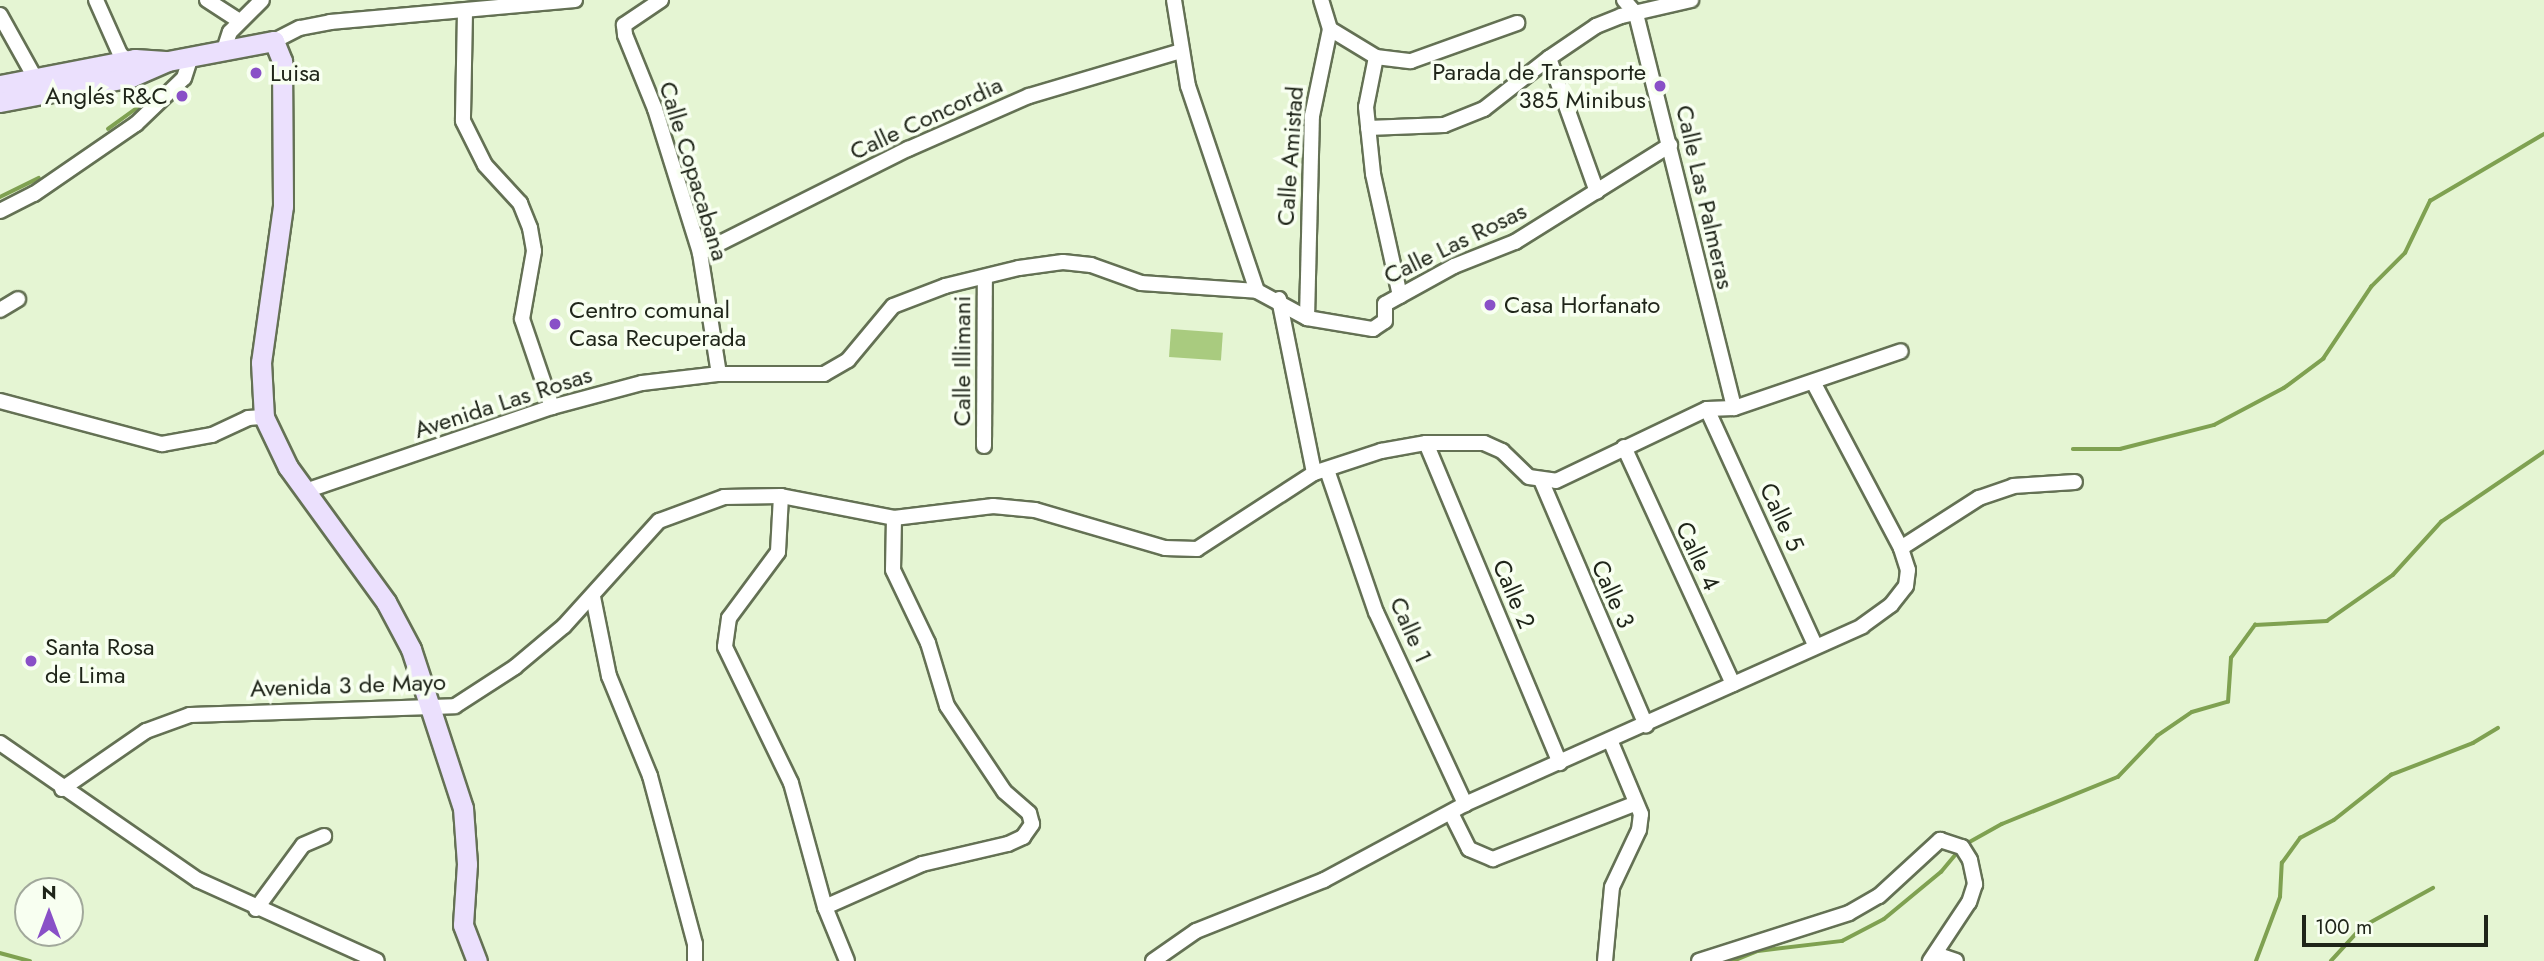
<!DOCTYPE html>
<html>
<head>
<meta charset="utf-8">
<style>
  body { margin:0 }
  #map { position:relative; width:2544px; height:961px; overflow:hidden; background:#e5f5d3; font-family:Jost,sans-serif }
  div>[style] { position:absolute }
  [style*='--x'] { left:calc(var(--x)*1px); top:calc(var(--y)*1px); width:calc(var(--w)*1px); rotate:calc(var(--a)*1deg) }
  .green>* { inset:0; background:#a9cb7f; transform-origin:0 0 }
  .stream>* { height:3.5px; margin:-1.75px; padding:0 1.75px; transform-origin:1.75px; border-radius:1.75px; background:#7fa151 }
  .roads { filter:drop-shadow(2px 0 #647154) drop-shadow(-2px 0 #647154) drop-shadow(0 2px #647154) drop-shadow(0 -2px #647154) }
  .minor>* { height:14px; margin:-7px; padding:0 7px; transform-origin:7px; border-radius:7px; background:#fff }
  .major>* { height:19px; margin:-9.5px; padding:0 9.5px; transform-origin:9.5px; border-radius:9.5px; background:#ebe0fd }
  .dots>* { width:19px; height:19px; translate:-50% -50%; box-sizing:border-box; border:4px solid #f8fff1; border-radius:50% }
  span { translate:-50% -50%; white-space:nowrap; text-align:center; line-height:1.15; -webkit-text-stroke:7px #f8fff1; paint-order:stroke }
  .poi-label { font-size:24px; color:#1f2519 }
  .right { translate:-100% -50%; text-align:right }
  .left { translate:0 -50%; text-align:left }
  .street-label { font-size:24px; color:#1f2519 }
  .north { position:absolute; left:14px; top:877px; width:70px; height:70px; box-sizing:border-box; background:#f8fff1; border:2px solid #a1a89b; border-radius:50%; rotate:0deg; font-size:19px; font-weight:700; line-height:28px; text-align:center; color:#1f2519 }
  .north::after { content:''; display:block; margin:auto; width:24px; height:32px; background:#8950c7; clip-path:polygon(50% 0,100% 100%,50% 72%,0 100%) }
  .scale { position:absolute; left:2302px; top:915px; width:186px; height:32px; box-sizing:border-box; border:4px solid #1f2519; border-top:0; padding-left:9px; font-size:21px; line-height:24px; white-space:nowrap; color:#1f2519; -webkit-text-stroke:5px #f8fff1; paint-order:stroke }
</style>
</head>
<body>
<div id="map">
  <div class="green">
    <i style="left:1171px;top:329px;width:52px;height:28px;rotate:4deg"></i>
  </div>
  <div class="stream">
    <i style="--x:108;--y:129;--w:36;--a:-36"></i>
    <i style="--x:0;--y:197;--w:43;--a:-26"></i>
    <i style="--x:2073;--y:449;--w:47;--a:0"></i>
    <i style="--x:2120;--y:449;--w:97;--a:-14.3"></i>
    <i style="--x:2214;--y:425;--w:79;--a:-27.9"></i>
    <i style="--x:2284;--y:388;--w:49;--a:-36.6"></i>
    <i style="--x:2323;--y:359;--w:87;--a:-56.3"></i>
    <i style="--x:2371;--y:287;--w:48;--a:-45"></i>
    <i style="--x:2405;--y:253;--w:58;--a:-64.3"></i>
    <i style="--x:2430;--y:201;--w:132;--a:-30.4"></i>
    <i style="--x:1966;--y:844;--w:41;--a:-29.1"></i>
    <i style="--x:2002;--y:824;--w:125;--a:-22.1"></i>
    <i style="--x:2118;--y:777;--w:57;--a:-46.4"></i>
    <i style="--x:2157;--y:736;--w:42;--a:-34.4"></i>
    <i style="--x:2192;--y:712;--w:37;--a:-16"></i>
    <i style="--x:2228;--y:702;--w:44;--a:-86.1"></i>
    <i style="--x:2231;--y:658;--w:41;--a:-54"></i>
    <i style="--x:2255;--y:625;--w:72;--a:-3.2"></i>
    <i style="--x:2327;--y:621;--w:80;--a:-34.9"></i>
    <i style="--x:2393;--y:575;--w:72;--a:-47.8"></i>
    <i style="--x:2441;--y:522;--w:125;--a:-34.2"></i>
    <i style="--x:0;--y:953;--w:31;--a:15"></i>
    <i style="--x:1733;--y:961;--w:27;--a:-22"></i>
    <i style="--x:1758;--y:951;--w:85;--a:-6.8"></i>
    <i style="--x:1842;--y:941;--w:47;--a:-27.6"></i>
    <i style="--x:1884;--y:919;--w:74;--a:-39.5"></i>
    <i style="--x:1941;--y:872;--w:30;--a:-50"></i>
    <i style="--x:2256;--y:961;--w:68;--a:-69.4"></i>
    <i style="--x:2280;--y:897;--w:34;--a:-87"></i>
    <i style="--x:2282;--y:863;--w:31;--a:-54"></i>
    <i style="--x:2300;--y:838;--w:38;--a:-28"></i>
    <i style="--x:2334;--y:820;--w:73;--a:-38.3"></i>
    <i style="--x:2391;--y:775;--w:88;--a:-21.3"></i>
    <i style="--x:2473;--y:743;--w:29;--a:-31"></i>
    <i style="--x:2331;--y:961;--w:46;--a:-47.6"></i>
    <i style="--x:2362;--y:927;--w:81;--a:-28.8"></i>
  </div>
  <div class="roads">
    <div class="minor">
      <i style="--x:96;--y:0;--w:59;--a:66"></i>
      <i style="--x:120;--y:54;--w:11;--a:41"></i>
      <i style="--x:207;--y:0;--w:38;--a:33"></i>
      <i style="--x:661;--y:0;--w:45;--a:146"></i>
      <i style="--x:624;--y:25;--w:10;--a:84"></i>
      <i style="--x:625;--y:35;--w:80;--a:67.9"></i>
      <i style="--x:655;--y:109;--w:151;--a:72.6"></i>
      <i style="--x:700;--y:253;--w:122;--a:81.1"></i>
      <i style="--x:1174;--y:0;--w:87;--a:80.8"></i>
      <i style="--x:1188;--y:86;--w:216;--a:71.4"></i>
      <i style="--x:1624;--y:0;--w:18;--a:49"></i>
      <i style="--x:1636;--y:14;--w:406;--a:76"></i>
      <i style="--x:465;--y:12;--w:109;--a:91.1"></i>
      <i style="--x:463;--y:121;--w:49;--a:63.4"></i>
      <i style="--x:485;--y:165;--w:52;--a:47.4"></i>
      <i style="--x:520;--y:203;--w:27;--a:68"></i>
      <i style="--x:530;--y:228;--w:23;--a:80"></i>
      <i style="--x:534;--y:251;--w:69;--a:100"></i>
      <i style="--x:522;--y:319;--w:93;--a:71.2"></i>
      <i style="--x:0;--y:15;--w:72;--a:60.9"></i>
      <i style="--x:1330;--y:29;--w:54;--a:31.3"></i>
      <i style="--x:1376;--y:57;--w:35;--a:7"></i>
      <i style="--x:1411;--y:61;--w:113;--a:-19.7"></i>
      <i style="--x:274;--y:41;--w:29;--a:-27"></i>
      <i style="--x:300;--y:28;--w:31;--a:-11"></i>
      <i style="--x:330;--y:22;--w:246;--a:-5.1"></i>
      <i style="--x:224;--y:50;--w:19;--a:-72"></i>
      <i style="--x:230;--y:32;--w:45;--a:-45"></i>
      <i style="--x:1376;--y:57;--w:51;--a:101.3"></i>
      <i style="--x:1366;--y:107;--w:67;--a:84"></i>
      <i style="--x:1373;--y:174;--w:125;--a:77.5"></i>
      <i style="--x:1549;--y:58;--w:57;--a:-34.2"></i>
      <i style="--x:1596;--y:26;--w:27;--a:-22"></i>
      <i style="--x:1621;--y:16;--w:72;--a:-12.9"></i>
      <i style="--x:1368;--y:128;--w:76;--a:-2.3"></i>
      <i style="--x:1444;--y:125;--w:43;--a:-21.8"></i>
      <i style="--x:1484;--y:109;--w:83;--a:-38.1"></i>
      <i style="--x:1549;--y:58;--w:142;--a:70.3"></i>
      <i style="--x:0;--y:211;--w:38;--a:-27"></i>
      <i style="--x:34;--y:194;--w:124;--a:-34.5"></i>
      <i style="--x:136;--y:124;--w:66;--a:-43.8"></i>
      <i style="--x:184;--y:78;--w:22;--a:-72"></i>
      <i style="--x:700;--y:253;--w:233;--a:-26.6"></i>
      <i style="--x:908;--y:149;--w:132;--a:-23.7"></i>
      <i style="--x:1029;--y:96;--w:159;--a:-16.5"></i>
      <i style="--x:1279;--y:299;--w:177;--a:78.6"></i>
      <i style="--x:0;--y:310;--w:21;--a:-31"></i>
      <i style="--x:1307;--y:318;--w:202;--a:-88.6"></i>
      <i style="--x:1312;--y:116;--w:89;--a:-78.3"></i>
      <i style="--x:1330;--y:29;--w:30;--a:-107"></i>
      <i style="--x:0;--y:401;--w:168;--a:14.9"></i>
      <i style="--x:162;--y:444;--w:51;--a:-10.2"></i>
      <i style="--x:212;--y:435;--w:40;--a:-25"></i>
      <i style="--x:248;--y:418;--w:16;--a:-4"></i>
      <i style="--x:1707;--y:409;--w:260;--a:65.4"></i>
      <i style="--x:1426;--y:443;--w:347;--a:67.3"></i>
      <i style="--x:984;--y:446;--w:169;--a:-89.7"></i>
      <i style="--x:1624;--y:447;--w:261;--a:65.3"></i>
      <i style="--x:1327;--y:470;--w:150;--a:71"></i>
      <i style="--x:1376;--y:612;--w:212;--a:65.1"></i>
      <i style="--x:1541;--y:480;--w:267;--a:66.8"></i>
      <i style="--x:305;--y:491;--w:261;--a:-18.8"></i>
      <i style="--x:552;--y:407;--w:93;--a:-14.9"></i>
      <i style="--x:642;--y:383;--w:78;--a:-6.7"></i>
      <i style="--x:719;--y:374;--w:105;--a:0"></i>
      <i style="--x:824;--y:374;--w:28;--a:-30"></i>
      <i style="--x:848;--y:360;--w:70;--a:-50.2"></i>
      <i style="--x:893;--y:306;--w:56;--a:-21"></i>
      <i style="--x:945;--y:286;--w:76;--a:-13.7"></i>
      <i style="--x:1019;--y:268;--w:44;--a:-7.8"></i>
      <i style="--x:1063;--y:262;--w:28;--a:6"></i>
      <i style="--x:1091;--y:265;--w:53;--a:19.8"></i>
      <i style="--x:1141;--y:283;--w:116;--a:3.9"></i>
      <i style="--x:1257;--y:291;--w:57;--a:28.4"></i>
      <i style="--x:1307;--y:318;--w:67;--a:9.5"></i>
      <i style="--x:1373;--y:329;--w:14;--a:-34"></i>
      <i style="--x:1385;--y:321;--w:17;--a:-90"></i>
      <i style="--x:1385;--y:304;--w:79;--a:-28.8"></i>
      <i style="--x:1454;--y:266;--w:66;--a:-21.5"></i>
      <i style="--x:1515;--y:242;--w:183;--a:-32"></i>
      <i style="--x:781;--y:496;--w:56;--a:93.1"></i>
      <i style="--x:778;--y:552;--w:82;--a:126.6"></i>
      <i style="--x:729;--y:618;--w:29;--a:98"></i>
      <i style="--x:725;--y:647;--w:151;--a:64.1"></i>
      <i style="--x:791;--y:783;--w:129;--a:74.7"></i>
      <i style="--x:825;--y:907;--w:58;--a:67.8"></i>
      <i style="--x:1901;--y:548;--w:93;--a:-32.7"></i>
      <i style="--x:1979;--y:498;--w:36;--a:-19"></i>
      <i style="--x:2013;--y:486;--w:62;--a:-3.7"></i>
      <i style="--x:593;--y:597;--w:81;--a:78.6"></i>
      <i style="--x:609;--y:676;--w:108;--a:67.7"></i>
      <i style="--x:650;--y:776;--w:174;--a:75"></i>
      <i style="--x:695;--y:944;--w:17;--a:90"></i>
      <i style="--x:0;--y:743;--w:241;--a:34.7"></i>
      <i style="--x:198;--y:880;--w:196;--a:24.3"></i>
      <i style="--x:62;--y:789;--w:102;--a:-34.6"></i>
      <i style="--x:146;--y:731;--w:47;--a:-20"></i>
      <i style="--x:190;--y:715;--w:265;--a:-1.9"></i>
      <i style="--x:455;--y:706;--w:72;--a:-33"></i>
      <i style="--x:515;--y:667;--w:64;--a:-39.9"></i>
      <i style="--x:564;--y:626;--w:142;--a:-47.9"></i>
      <i style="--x:659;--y:521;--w:69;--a:-20.3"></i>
      <i style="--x:724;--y:497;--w:57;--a:-1"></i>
      <i style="--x:781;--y:496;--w:115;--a:11"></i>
      <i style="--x:894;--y:518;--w:100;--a:-6.9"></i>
      <i style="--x:993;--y:506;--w:42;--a:5.4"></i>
      <i style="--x:1035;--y:510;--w:135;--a:16.3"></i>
      <i style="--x:1165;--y:548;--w:32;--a:2"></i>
      <i style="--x:1197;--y:549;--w:140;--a:-33"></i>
      <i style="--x:1314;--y:473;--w:71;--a:-18.2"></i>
      <i style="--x:1381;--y:451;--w:46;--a:-10.1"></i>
      <i style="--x:1426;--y:443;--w:58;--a:0"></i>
      <i style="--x:1484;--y:443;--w:20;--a:24"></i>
      <i style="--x:1502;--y:451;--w:37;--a:44"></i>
      <i style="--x:1529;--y:477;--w:27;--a:8"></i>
      <i style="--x:1556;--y:481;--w:167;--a:-25.5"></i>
      <i style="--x:1707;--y:409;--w:27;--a:-2"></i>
      <i style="--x:1734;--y:408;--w:176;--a:-18.8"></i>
      <i style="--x:1451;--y:813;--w:40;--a:63.4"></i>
      <i style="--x:1469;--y:849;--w:26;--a:23"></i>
      <i style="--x:1493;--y:859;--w:151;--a:-21.3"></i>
      <i style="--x:825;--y:907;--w:106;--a:-23.9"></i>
      <i style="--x:922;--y:864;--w:88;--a:-13.1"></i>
      <i style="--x:1008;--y:844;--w:17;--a:-25"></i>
      <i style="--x:1023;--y:837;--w:16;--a:-55"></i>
      <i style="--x:1032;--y:824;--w:11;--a:-105"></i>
      <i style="--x:1029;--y:813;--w:33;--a:-139"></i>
      <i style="--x:1004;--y:791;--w:102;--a:-123.8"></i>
      <i style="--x:947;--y:706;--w:66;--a:-106.8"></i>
      <i style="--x:928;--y:643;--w:81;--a:-115.6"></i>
      <i style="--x:893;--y:570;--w:52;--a:-88.9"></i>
      <i style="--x:256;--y:909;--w:79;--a:-53.7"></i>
      <i style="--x:303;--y:845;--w:23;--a:-23"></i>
      <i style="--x:1936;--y:954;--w:21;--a:19"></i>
      <i style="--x:1153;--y:961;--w:52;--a:-34.9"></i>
      <i style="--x:1196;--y:931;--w:138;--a:-21.7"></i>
      <i style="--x:1324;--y:880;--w:160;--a:-28.3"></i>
      <i style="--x:1465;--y:804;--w:435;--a:-24.1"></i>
      <i style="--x:1862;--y:626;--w:36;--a:-36"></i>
      <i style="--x:1891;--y:605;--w:24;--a:-52"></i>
      <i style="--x:1906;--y:586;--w:16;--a:-83"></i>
      <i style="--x:1908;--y:570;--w:23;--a:-108"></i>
      <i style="--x:1901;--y:548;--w:188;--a:-117.9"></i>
      <i style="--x:1605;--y:961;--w:74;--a:-84.6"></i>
      <i style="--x:1612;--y:887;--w:63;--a:-64.7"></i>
      <i style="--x:1639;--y:830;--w:16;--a:-83"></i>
      <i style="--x:1641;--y:814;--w:80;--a:-112.7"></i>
      <i style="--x:1699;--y:961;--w:157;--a:-17.7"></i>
      <i style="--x:1849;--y:913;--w:34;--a:-30"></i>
      <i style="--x:1879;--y:896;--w:83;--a:-42.6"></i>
      <i style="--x:1940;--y:840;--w:23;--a:18"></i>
      <i style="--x:1962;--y:847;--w:15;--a:58"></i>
      <i style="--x:1970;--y:860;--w:25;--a:78"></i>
      <i style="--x:1975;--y:884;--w:19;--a:108"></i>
      <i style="--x:1969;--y:902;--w:71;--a:123.5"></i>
    </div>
    <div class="major">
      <i style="--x:0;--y:85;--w:137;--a:-10.9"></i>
      <i style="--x:135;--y:59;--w:30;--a:4"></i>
      <i style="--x:0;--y:102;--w:133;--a:-10.8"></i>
      <i style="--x:131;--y:77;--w:40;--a:-23.4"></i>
      <i style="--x:168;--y:61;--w:108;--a:-10.7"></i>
      <i style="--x:274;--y:41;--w:22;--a:68"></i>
      <i style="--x:282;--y:61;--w:145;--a:89.6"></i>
      <i style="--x:283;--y:206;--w:158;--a:98"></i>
      <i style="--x:261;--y:362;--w:55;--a:86.9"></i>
      <i style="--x:264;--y:417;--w:55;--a:64.4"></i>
      <i style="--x:288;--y:467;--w:167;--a:54"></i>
      <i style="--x:386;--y:602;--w:53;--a:62"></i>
      <i style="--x:411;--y:649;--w:167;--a:71.9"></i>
      <i style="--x:463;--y:808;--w:56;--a:85.9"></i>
      <i style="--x:467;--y:864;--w:61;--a:93.8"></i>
      <i style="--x:463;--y:925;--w:39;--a:69"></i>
    </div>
  </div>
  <div class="dots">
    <i style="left:256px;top:73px;background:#8950c7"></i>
    <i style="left:1660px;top:86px;background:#8950c7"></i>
    <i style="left:182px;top:96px;background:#8950c7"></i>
    <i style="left:1490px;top:305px;background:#8950c7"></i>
    <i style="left:555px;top:324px;background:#8950c7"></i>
    <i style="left:31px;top:661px;background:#8950c7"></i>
  </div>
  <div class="poi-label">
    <span class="right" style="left:1646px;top:86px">Parada de Transporte<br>385 Minibus</span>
    <span class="left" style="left:270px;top:73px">Luisa</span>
    <span class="right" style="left:168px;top:96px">Anglés R&amp;C</span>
    <span class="left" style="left:1504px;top:305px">Casa Horfanato</span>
    <span class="left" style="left:569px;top:324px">Centro comunal<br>Casa Recuperada</span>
    <span class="left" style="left:45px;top:661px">Santa Rosa<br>de Lima</span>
  </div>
  <div class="street-label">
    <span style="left:926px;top:118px;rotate:-25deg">Calle Concordia</span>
    <span style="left:1290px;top:156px;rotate:-86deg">Calle Amistad</span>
    <span style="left:694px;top:171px;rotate:73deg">Calle Copacabana</span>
    <span style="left:1705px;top:197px;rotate:77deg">Calle Las Palmeras</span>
    <span style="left:1455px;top:243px;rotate:-26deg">Calle Las Rosas</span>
    <span style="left:962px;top:361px;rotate:-90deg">Calle Illimani</span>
    <span style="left:503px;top:402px;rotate:-18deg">Avenida Las Rosas</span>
    <span style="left:1782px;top:517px;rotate:65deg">Calle 5</span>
    <span style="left:1698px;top:556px;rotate:65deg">Calle 4</span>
    <span style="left:1514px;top:594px;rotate:67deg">Calle 2</span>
    <span style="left:1613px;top:594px;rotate:66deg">Calle 3</span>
    <span style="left:1411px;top:630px;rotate:66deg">Calle 1</span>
    <span style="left:348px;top:685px;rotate:-2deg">Avenida 3 de Mayo</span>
  </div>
  <div class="north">N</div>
  <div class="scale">100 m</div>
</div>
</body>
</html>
